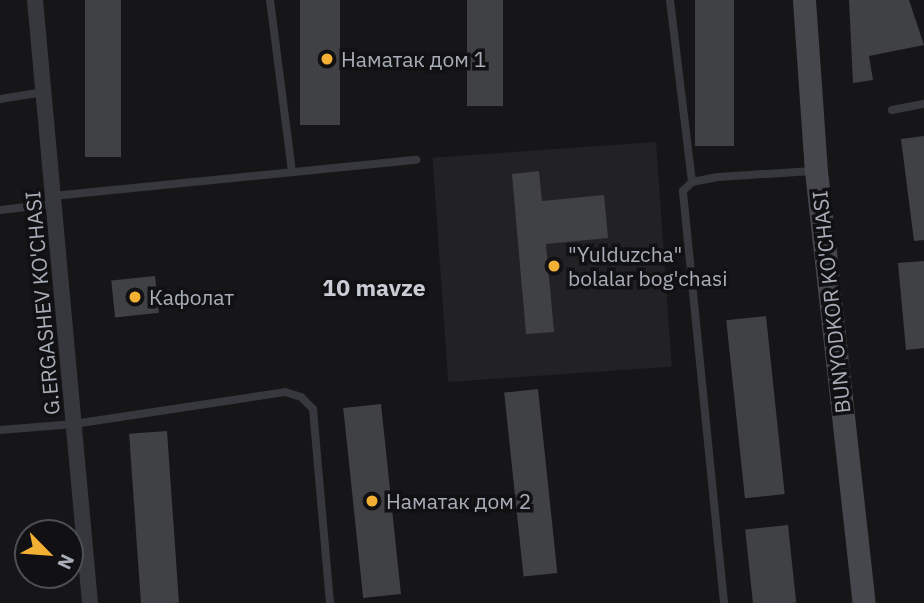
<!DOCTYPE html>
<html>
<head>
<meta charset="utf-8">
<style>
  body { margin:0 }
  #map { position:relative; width:924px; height:603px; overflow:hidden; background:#161618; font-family:"IBM Plex Sans",sans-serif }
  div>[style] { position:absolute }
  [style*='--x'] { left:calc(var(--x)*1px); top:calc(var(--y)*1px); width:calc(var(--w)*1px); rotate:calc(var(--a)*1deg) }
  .built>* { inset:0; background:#222225; transform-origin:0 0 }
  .building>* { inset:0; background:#404145; transform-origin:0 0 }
  .lane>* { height:8px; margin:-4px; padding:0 4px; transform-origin:4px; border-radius:4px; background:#37383d }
  .street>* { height:16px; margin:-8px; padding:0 8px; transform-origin:8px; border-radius:8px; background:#37383d }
  .secondary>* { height:23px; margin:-11.5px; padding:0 11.5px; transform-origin:11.5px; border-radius:11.5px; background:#45474d }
  .dots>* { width:19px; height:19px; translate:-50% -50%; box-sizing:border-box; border:4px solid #111113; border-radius:50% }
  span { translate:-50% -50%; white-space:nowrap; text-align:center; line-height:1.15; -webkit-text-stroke:7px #111113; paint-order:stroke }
  .poi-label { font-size:21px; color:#a8adb8 }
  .left { translate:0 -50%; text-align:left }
  .street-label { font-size:21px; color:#a8adb8 }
  .neighbourhood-label { font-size:23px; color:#c9ccd4; font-weight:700 }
  .north { position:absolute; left:14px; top:519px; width:70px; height:70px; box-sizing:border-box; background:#111113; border:2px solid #4d4f55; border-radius:50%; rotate:115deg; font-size:19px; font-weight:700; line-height:28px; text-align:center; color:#a8adb8 }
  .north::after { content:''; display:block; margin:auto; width:24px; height:32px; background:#f2b134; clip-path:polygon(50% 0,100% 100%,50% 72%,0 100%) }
</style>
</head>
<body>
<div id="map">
  <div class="built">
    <i style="left:656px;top:142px;width:225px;height:224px;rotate:86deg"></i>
  </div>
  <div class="building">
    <i style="left:85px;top:0;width:36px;height:157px"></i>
    <i style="left:300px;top:0;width:40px;height:125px"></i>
    <i style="left:467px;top:0;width:36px;height:106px"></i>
    <i style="left:695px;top:0;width:39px;height:146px"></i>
    <i style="clip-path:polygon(849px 0,909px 0,924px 45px,869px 56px,873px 80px,853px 83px)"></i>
    <i style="clip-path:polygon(924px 136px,924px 240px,914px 241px,901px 139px)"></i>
    <i style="clip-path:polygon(539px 171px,542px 201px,604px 195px,608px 238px,546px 244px,554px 332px,526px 334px,512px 174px)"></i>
    <i style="clip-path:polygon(924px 261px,924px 348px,906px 350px,898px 263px)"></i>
    <i style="left:155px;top:276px;width:37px;height:44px;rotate:84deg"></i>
    <i style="left:766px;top:316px;width:179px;height:40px;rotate:84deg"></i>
    <i style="left:538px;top:389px;width:185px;height:34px;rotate:84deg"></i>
    <i style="left:381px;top:404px;width:191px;height:38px;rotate:84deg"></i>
    <i style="left:167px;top:431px;width:172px;height:38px;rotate:86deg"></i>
    <i style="left:788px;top:525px;width:78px;height:43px;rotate:84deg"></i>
  </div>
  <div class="lane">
    <i style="--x:270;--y:0;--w:173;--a:82.7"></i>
    <i style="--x:670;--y:0;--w:183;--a:83.1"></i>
    <i style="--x:0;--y:99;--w:44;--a:-9.2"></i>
    <i style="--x:892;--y:110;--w:33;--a:-11"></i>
    <i style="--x:53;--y:196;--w:365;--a:-5.7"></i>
    <i style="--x:0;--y:210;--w:54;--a:-6.3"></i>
    <i style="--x:0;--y:430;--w:74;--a:-4.6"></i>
    <i style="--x:74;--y:424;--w:213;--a:-8.6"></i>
    <i style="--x:285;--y:392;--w:17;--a:17"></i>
    <i style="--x:301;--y:397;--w:17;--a:45"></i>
    <i style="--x:313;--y:409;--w:195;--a:85"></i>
    <i style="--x:724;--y:603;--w:414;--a:-95.7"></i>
    <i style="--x:683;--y:191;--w:13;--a:-45"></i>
    <i style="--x:692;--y:182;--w:26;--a:-11"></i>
    <i style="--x:718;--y:177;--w:95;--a:-3.6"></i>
  </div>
  <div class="street">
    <i style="--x:35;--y:0;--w:606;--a:84.79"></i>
  </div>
  <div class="secondary">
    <i style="--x:804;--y:0;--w:171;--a:86"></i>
    <i style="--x:816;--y:171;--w:435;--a:83.7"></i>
  </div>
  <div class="dots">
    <i style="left:327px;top:59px;background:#f2b134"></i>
    <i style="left:554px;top:266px;background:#f2b134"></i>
    <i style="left:135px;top:297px;background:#f2b134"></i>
    <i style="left:372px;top:501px;background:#f2b134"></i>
  </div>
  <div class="poi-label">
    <span class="left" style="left:341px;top:59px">Наматак дом 1</span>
    <span class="left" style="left:568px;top:266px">"Yulduzcha"<br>bolalar bog'chasi</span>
    <span class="left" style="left:149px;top:297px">Кафолат</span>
    <span class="left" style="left:386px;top:501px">Наматак дом 2</span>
  </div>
  <div class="street-label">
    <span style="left:831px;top:302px;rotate:-96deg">BUNYODKOR KO'CHASI</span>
    <span style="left:42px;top:303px;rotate:-95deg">G.ERGASHEV KO'CHASI</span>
  </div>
  <div class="neighbourhood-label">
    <span style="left:374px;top:287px">10 mavze</span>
  </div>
  <div class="north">N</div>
</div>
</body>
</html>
